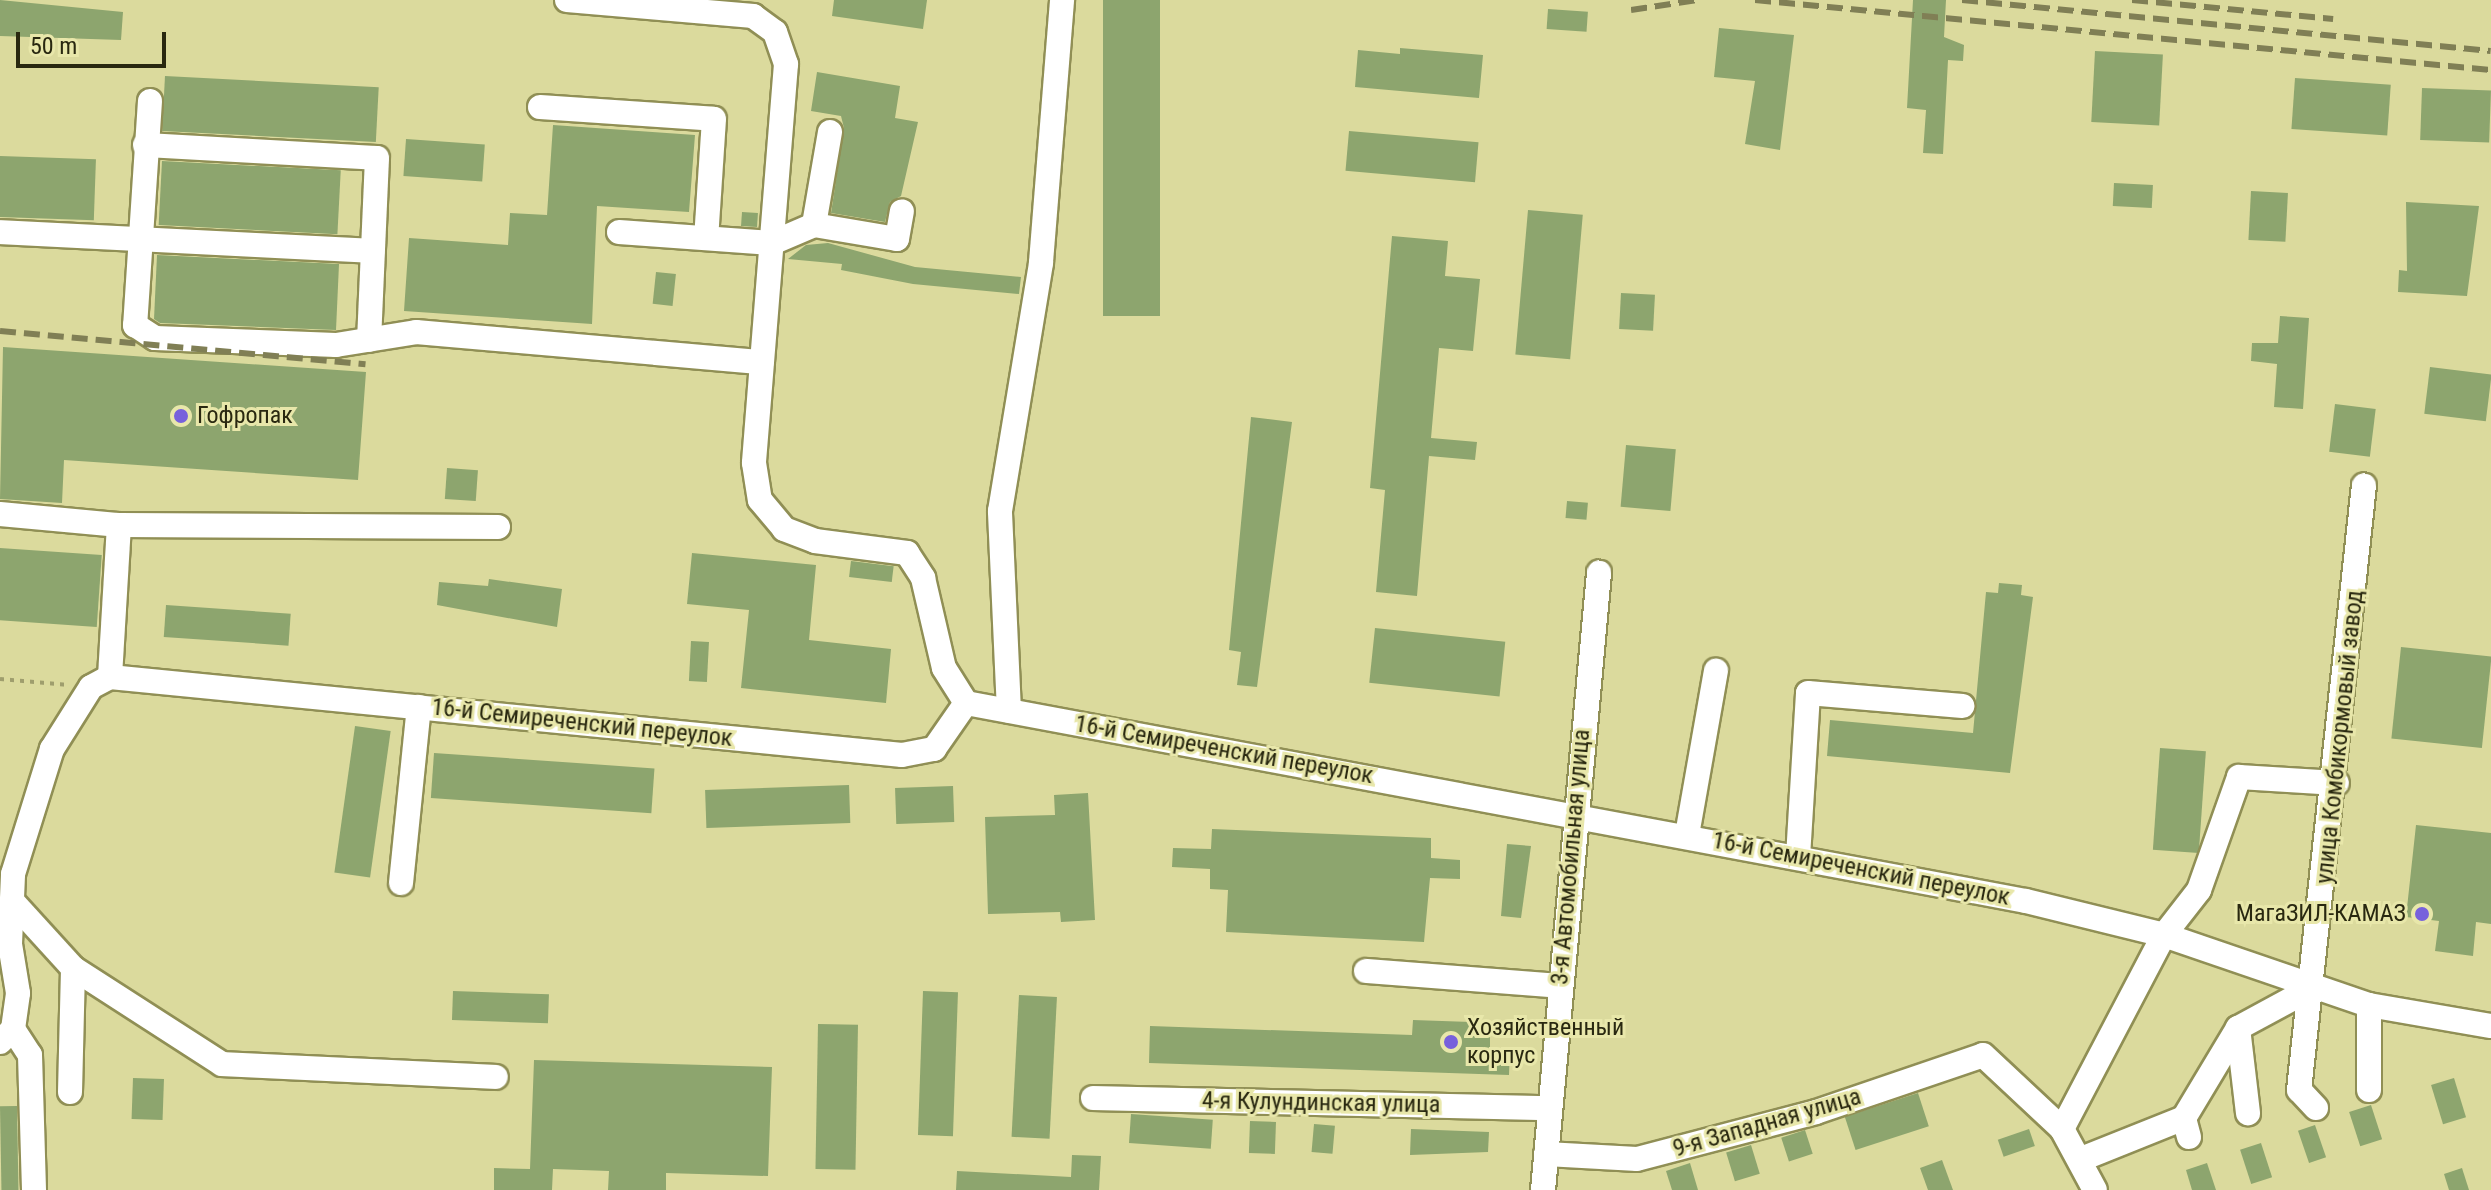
<!DOCTYPE html>
<html>
<head>
<meta charset="utf-8">
<style>
  body { margin:0 }
  #map { position:relative; width:2491px; height:1190px; overflow:hidden; background:#dbda9d; font-family:"Roboto Condensed",sans-serif }
  div>[style] { position:absolute }
  [style*='--x'] { left:calc(var(--x)*1px); top:calc(var(--y)*1px); width:calc(var(--w)*1px); rotate:calc(var(--a)*1deg) }
  .building>* { inset:0; background:#8da56e; transform-origin:0 0 }
  .path>* { height:4px; margin-top:-2px; transform-origin:0; background:repeating-linear-gradient(90deg,#9f9e6d 0 4px,transparent 0 10px) }
  .roads { filter:drop-shadow(2px 0 #908f55) drop-shadow(-2px 0 #908f55) drop-shadow(0 2px #908f55) drop-shadow(0 -2px #908f55) }
  .minor>* { height:24px; margin:-12px; padding:0 12px; transform-origin:12px; border-radius:12px; background:#fff }
  .rail>* { height:6px; margin-top:-3px; transform-origin:0; background:repeating-linear-gradient(90deg,#807f55 0 16px,transparent 0 24px) }
  .dots>* { width:22px; height:22px; translate:-50% -50%; box-sizing:border-box; border:4px solid #e8e7aa; border-radius:50% }
  span { translate:-50% -50%; white-space:nowrap; text-align:center; line-height:1.15; -webkit-text-stroke:6px #e8e7aa; paint-order:stroke }
  .poi-label { font-size:24px; color:#292810 }
  .left { translate:0 -50%; text-align:left }
  .right { translate:-100% -50%; text-align:right }
  .street-label { font-size:24px; color:#292810 }
  .scale { position:absolute; left:16px; top:32px; width:150px; height:36px; box-sizing:border-box; border:4px solid #292810; border-top:0; padding-left:10px; font-size:24px; line-height:28px; white-space:nowrap; color:#292810; -webkit-text-stroke:6px #e8e7aa; paint-order:stroke }
</style>
</head>
<body>
<div id="map">
  <div class="building">
    <i style="clip-path:polygon(0 0,123px 12px,121px 40px,0 36px)"></i>
    <i style="clip-path:polygon(834px 0,927px 0,923px 29px,832px 16px)"></i>
    <i style="left:1103px;top:0;width:57px;height:316px"></i>
    <i style="clip-path:polygon(1913px 0,1946px 0,1944px 37px,1964px 45px,1963px 61px,1948px 60px,1943px 154px,1923px 153px,1926px 110px,1907px 108px)"></i>
    <i style="left:1548px;top:9px;width:40px;height:20px;rotate:4deg"></i>
    <i style="clip-path:polygon(1719px 28px,1794px 35px,1780px 150px,1745px 144px,1755px 81px,1714px 77px)"></i>
    <i style="clip-path:polygon(1400px 48px,1483px 55px,1479px 98px,1355px 87px,1358px 50px,1400px 54px)"></i>
    <i style="left:2095px;top:51px;width:68px;height:71px;rotate:3deg"></i>
    <i style="clip-path:polygon(817px 72px,900px 86px,895px 118px,918px 122px,901px 196px,890px 202px,885px 222px,831px 213px,844px 128px,841px 116px,811px 111px)"></i>
    <i style="left:165px;top:76px;width:214px;height:55px;rotate:3deg"></i>
    <i style="left:2295px;top:78px;width:96px;height:51px;rotate:4deg"></i>
    <i style="left:2422px;top:88px;width:69px;height:52px;rotate:2deg"></i>
    <i style="clip-path:polygon(553px 125px,695px 135px,689px 212px,597px 206px,592px 324px,404px 311px,409px 238px,508px 245px,510px 213px,547px 215px)"></i>
    <i style="left:1349px;top:131px;width:130px;height:40px;rotate:5deg"></i>
    <i style="left:406px;top:139px;width:79px;height:37px;rotate:4deg"></i>
    <i style="left:0;top:156px;width:96px;height:61px;rotate:2deg"></i>
    <i style="left:162px;top:161px;width:179px;height:64px;rotate:3deg"></i>
    <i style="left:2114px;top:183px;width:39px;height:23px;rotate:3deg"></i>
    <i style="left:2251px;top:191px;width:37px;height:49px;rotate:3deg"></i>
    <i style="clip-path:polygon(2406px 202px,2479px 206px,2467px 296px,2398px 292px,2399px 270px,2407px 271px)"></i>
    <i style="left:1528px;top:210px;width:55px;height:145px;rotate:5deg"></i>
    <i style="left:742px;top:212px;width:16px;height:14px;rotate:4deg"></i>
    <i style="clip-path:polygon(1392px 236px,1448px 241px,1445px 276px,1480px 279px,1473px 351px,1439px 348px,1431px 438px,1477px 442px,1475px 460px,1429px 456px,1417px 596px,1376px 592px,1385px 490px,1370px 488px)"></i>
    <i style="clip-path:polygon(828px 243px,915px 267px,1021px 277px,1019px 294px,913px 284px,841px 270px,842px 264px,788px 259px,806px 245px)"></i>
    <i style="clip-path:polygon(157px 255px,339px 264px,336px 330px,160px 323px,154px 319px)"></i>
    <i style="left:656px;top:272px;width:20px;height:32px;rotate:6deg"></i>
    <i style="left:1621px;top:293px;width:34px;height:36px;rotate:3deg"></i>
    <i style="clip-path:polygon(2280px 316px,2309px 318px,2303px 409px,2274px 407px,2277px 364px,2251px 361px,2252px 343px,2278px 343px)"></i>
    <i style="clip-path:polygon(3px 347px,366px 372px,358px 480px,64px 460px,62px 503px,0 499px)"></i>
    <i style="left:2430px;top:367px;width:62px;height:47px;rotate:7deg"></i>
    <i style="left:2335px;top:404px;width:41px;height:48px;rotate:7deg"></i>
    <i style="clip-path:polygon(1251px 417px,1292px 422px,1257px 687px,1237px 685px,1241px 652px,1229px 650px)"></i>
    <i style="left:1626px;top:445px;width:50px;height:62px;rotate:5deg"></i>
    <i style="left:447px;top:468px;width:31px;height:31px;rotate:4deg"></i>
    <i style="left:1567px;top:501px;width:21px;height:17px;rotate:5deg"></i>
    <i style="left:0;top:548px;width:102px;height:72px;rotate:4deg"></i>
    <i style="clip-path:polygon(692px 553px,816px 565px,809px 640px,891px 649px,886px 703px,741px 688px,749px 610px,687px 604px)"></i>
    <i style="left:851px;top:561px;width:43px;height:16px;rotate:7deg"></i>
    <i style="clip-path:polygon(489px 579px,562px 589px,557px 627px,437px 605px,439px 582px,488px 586px)"></i>
    <i style="clip-path:polygon(1999px 583px,2022px 585px,2021px 595px,2033px 597px,2010px 773px,1827px 756px,1830px 720px,1973px 733px,1986px 592px,1998px 593px)"></i>
    <i style="left:166px;top:605px;width:125px;height:32px;rotate:4deg"></i>
    <i style="left:1375px;top:628px;width:131px;height:55px;rotate:6deg"></i>
    <i style="left:691px;top:641px;width:18px;height:40px;rotate:3deg"></i>
    <i style="left:2401px;top:647px;width:91px;height:92px;rotate:6deg"></i>
    <i style="left:355px;top:726px;width:36px;height:148px;rotate:8deg"></i>
    <i style="left:2160px;top:748px;width:46px;height:102px;rotate:4deg"></i>
    <i style="left:434px;top:753px;width:221px;height:45px;rotate:4deg"></i>
    <i style="left:849px;top:785px;width:38px;height:144px;rotate:88deg"></i>
    <i style="left:953px;top:786px;width:36px;height:58px;rotate:88deg"></i>
    <i style="clip-path:polygon(1088px 793px,1095px 920px,1061px 922px,1060px 912px,988px 914px,985px 817px,1055px 815px,1054px 795px)"></i>
    <i style="clip-path:polygon(2416px 825px,2491px 833px,2491px 924px,2476px 922px,2473px 956px,2435px 951px,2439px 921px,2406px 917px)"></i>
    <i style="clip-path:polygon(1212px 829px,1431px 838px,1431px 858px,1460px 860px,1460px 879px,1430px 878px,1424px 942px,1226px 932px,1228px 890px,1210px 889px,1210px 869px,1172px 867px,1173px 848px,1211px 849px)"></i>
    <i style="clip-path:polygon(1507px 844px,1531px 846px,1521px 918px,1501px 916px)"></i>
    <i style="left:453px;top:991px;width:96px;height:29px;rotate:2deg"></i>
    <i style="left:923px;top:991px;width:35px;height:144px;rotate:2deg"></i>
    <i style="left:1019px;top:995px;width:38px;height:142px;rotate:3deg"></i>
    <i style="clip-path:polygon(1413px 1020px,1471px 1022px,1471px 1035px,1490px 1036px,1490px 1048px,1510px 1048px,1509px 1075px,1149px 1063px,1150px 1026px,1412px 1035px)"></i>
    <i style="left:818px;top:1024px;width:40px;height:145px;rotate:1deg"></i>
    <i style="clip-path:polygon(534px 1060px,772px 1067px,768px 1176px,666px 1173px,666px 1190px,608px 1190px,609px 1171px,553px 1169px,552px 1190px,494px 1190px,494px 1168px,530px 1169px)"></i>
    <i style="left:133px;top:1078px;width:31px;height:41px;rotate:2deg"></i>
    <i style="left:2454px;top:1078px;width:41px;height:24px;rotate:73deg"></i>
    <i style="left:1918px;top:1093px;width:35px;height:77px;rotate:72deg"></i>
    <i style="left:2371px;top:1105px;width:36px;height:23px;rotate:72deg"></i>
    <i style="left:17px;top:1106px;width:84px;height:17px;rotate:89deg"></i>
    <i style="left:1131px;top:1114px;width:82px;height:29px;rotate:4deg"></i>
    <i style="left:1250px;top:1121px;width:26px;height:32px;rotate:2deg"></i>
    <i style="left:1314px;top:1124px;width:21px;height:28px;rotate:5deg"></i>
    <i style="left:2315px;top:1125px;width:34px;height:18px;rotate:71deg"></i>
    <i style="clip-path:polygon(1411px 1129px,1489px 1132px,1488px 1152px,1410px 1155px)"></i>
    <i style="left:2029px;top:1129px;width:18px;height:33px;rotate:71deg"></i>
    <i style="left:1805px;top:1130px;width:25px;height:25px;rotate:72deg"></i>
    <i style="left:2261px;top:1143px;width:36px;height:22px;rotate:72deg"></i>
    <i style="left:1751px;top:1145px;width:30px;height:26px;rotate:73deg"></i>
    <i style="clip-path:polygon(1072px 1155px,1101px 1156px,1099px 1190px,956px 1190px,957px 1171px,1071px 1177px)"></i>
    <i style="clip-path:polygon(1942px 1160px,1953px 1190px,1928px 1190px,1920px 1168px)"></i>
    <i style="clip-path:polygon(1690px 1163px,1698px 1190px,1672px 1190px,1666px 1171px)"></i>
    <i style="clip-path:polygon(2207px 1163px,2216px 1190px,2192px 1190px,2186px 1170px)"></i>
    <i style="clip-path:polygon(2462px 1168px,2469px 1190px,2449px 1190px,2444px 1174px)"></i>
  </div>
  <div class="path">
    <i style="--x:0;--y:679;--w:69;--a:5"></i>
  </div>
  <div class="roads">
    <div class="minor">
      <i style="--x:567;--y:0;--w:187;--a:4.9"></i>
      <i style="--x:753;--y:16;--w:27;--a:36"></i>
      <i style="--x:775;--y:32;--w:34;--a:71"></i>
      <i style="--x:786;--y:64;--w:400;--a:94.6"></i>
      <i style="--x:754;--y:463;--w:37;--a:81"></i>
      <i style="--x:760;--y:500;--w:38;--a:50"></i>
      <i style="--x:784;--y:529;--w:33;--a:21"></i>
      <i style="--x:815;--y:541;--w:93;--a:7.4"></i>
      <i style="--x:907;--y:553;--w:30;--a:57"></i>
      <i style="--x:923;--y:578;--w:92;--a:76.9"></i>
      <i style="--x:944;--y:668;--w:41;--a:57.8"></i>
      <i style="--x:150;--y:101;--w:225;--a:93.8"></i>
      <i style="--x:135;--y:325;--w:24;--a:33"></i>
      <i style="--x:155;--y:338;--w:181;--a:2.2"></i>
      <i style="--x:336;--y:345;--w:81;--a:-9.2"></i>
      <i style="--x:416;--y:332;--w:347;--a:5"></i>
      <i style="--x:540;--y:107;--w:174;--a:3.9"></i>
      <i style="--x:714;--y:119;--w:119;--a:93.8"></i>
      <i style="--x:830;--y:132;--w:94;--a:99.8"></i>
      <i style="--x:814;--y:225;--w:84;--a:9.6"></i>
      <i style="--x:897;--y:239;--w:28;--a:-80"></i>
      <i style="--x:145;--y:145;--w:232;--a:3.2"></i>
      <i style="--x:377;--y:158;--w:182;--a:92.5"></i>
      <i style="--x:0;--y:232;--w:373;--a:2.9"></i>
      <i style="--x:619;--y:232;--w:153;--a:4.1"></i>
      <i style="--x:772;--y:243;--w:46;--a:-23.2"></i>
      <i style="--x:0;--y:514;--w:120;--a:5.3"></i>
      <i style="--x:119;--y:525;--w:379;--a:0.3"></i>
      <i style="--x:119;--y:525;--w:152;--a:93.4"></i>
      <i style="--x:110;--y:677;--w:796;--a:5.62"></i>
      <i style="--x:902;--y:755;--w:33;--a:-11"></i>
      <i style="--x:934;--y:749;--w:56;--a:-55.2"></i>
      <i style="--x:966;--y:703;--w:1078;--a:10.58"></i>
      <i style="--x:2026;--y:901;--w:142;--a:13.8"></i>
      <i style="--x:2164;--y:935;--w:217;--a:18.9"></i>
      <i style="--x:2369;--y:1005;--w:124;--a:9.8"></i>
      <i style="--x:1009;--y:711;--w:200;--a:-92.6"></i>
      <i style="--x:1000;--y:511;--w:252;--a:-80.6"></i>
      <i style="--x:1041;--y:262;--w:263;--a:-85.4"></i>
      <i style="--x:1687;--y:835;--w:167;--a:-80"></i>
      <i style="--x:1798;--y:857;--w:164;--a:-86.5"></i>
      <i style="--x:1808;--y:693;--w:155;--a:4.8"></i>
      <i style="--x:401;--y:883;--w:177;--a:-84.2"></i>
      <i style="--x:12;--y:901;--w:91;--a:47.7"></i>
      <i style="--x:73;--y:968;--w:177;--a:32.8"></i>
      <i style="--x:222;--y:1064;--w:274;--a:2.7"></i>
      <i style="--x:1366;--y:971;--w:195;--a:4.4"></i>
      <i style="--x:2369;--y:1005;--w:85;--a:90"></i>
      <i style="--x:2238;--y:1028;--w:86;--a:83.3"></i>
      <i style="--x:13;--y:1029;--w:31;--a:57"></i>
      <i style="--x:30;--y:1055;--w:135;--a:88.3"></i>
      <i style="--x:0;--y:1042;--w:18;--a:-45"></i>
      <i style="--x:13;--y:1029;--w:36;--a:-82"></i>
      <i style="--x:18;--y:993;--w:50;--a:-99.3"></i>
      <i style="--x:10;--y:944;--w:70;--a:-87.5"></i>
      <i style="--x:13;--y:874;--w:131;--a:-72.7"></i>
      <i style="--x:52;--y:749;--w:73;--a:-57.8"></i>
      <i style="--x:91;--y:687;--w:21;--a:-28"></i>
      <i style="--x:70;--y:1092;--w:124;--a:-88.6"></i>
      <i style="--x:1093;--y:1098;--w:456;--a:1.3"></i>
      <i style="--x:2316;--y:1108;--w:25;--a:-133"></i>
      <i style="--x:2299;--y:1090;--w:608;--a:-83.87"></i>
      <i style="--x:2062;--y:1129;--w:219;--a:-62.3"></i>
      <i style="--x:2164;--y:935;--w:57;--a:-52.1"></i>
      <i style="--x:2199;--y:890;--w:120;--a:-70.5"></i>
      <i style="--x:2239;--y:777;--w:98;--a:3.5"></i>
      <i style="--x:2189;--y:1137;--w:20;--a:-105"></i>
      <i style="--x:2184;--y:1118;--w:105;--a:-59"></i>
      <i style="--x:2238;--y:1028;--w:84;--a:-28.4"></i>
      <i style="--x:1546;--y:1154;--w:91;--a:3.1"></i>
      <i style="--x:1637;--y:1159;--w:185;--a:-14.7"></i>
      <i style="--x:1816;--y:1112;--w:176;--a:-18.8"></i>
      <i style="--x:1983;--y:1055;--w:108;--a:43.1"></i>
      <i style="--x:2062;--y:1129;--w:69;--a:61.6"></i>
      <i style="--x:2084;--y:1158;--w:108;--a:-21.8"></i>
      <i style="--x:1543;--y:1190;--w:620;--a:-84.81"></i>
    </div>
  </div>
  <div class="rail">
    <i style="--x:1755;--y:0;--w:739;--a:5.43"></i>
    <i style="--x:1962;--y:0;--w:531;--a:5.51"></i>
    <i style="--x:2132;--y:0;--w:202;--a:5.4"></i>
    <i style="--x:1631;--y:10;--w:67;--a:-8.6"></i>
    <i style="--x:0;--y:331;--w:367;--a:5.2"></i>
  </div>
  <div class="dots">
    <i style="left:181px;top:416px;background:#7761dc"></i>
    <i style="left:2422px;top:914px;background:#7761dc"></i>
    <i style="left:1451px;top:1042px;background:#7761dc"></i>
  </div>
  <div class="poi-label">
    <span class="left" style="left:197px;top:416px">Гофропак</span>
    <span class="right" style="left:2406px;top:914px">МагаЗИЛ-КАМАЗ</span>
    <span class="left" style="left:1467px;top:1042px">Хозяйственный<br>корпус</span>
  </div>
  <div class="street-label">
    <span style="left:582px;top:723px;rotate:6deg">16-й Семиреченский переулок</span>
    <span style="left:2340px;top:737px;rotate:-84deg">улица Комбикормовый завод</span>
    <span style="left:1224px;top:750px;rotate:10deg">16-й Семиреченский переулок</span>
    <span style="left:1571px;top:857px;rotate:-85deg">3-я Автомобильная улица</span>
    <span style="left:1861px;top:869px;rotate:11deg">16-й Семиреченский переулок</span>
    <span style="left:1321px;top:1103px;rotate:1deg">4-я Кулундинская улица</span>
    <span style="left:1767px;top:1123px;rotate:-16deg">9-я Западная улица</span>
  </div>
  <div class="scale">50 m</div>
</div>
</body>
</html>
